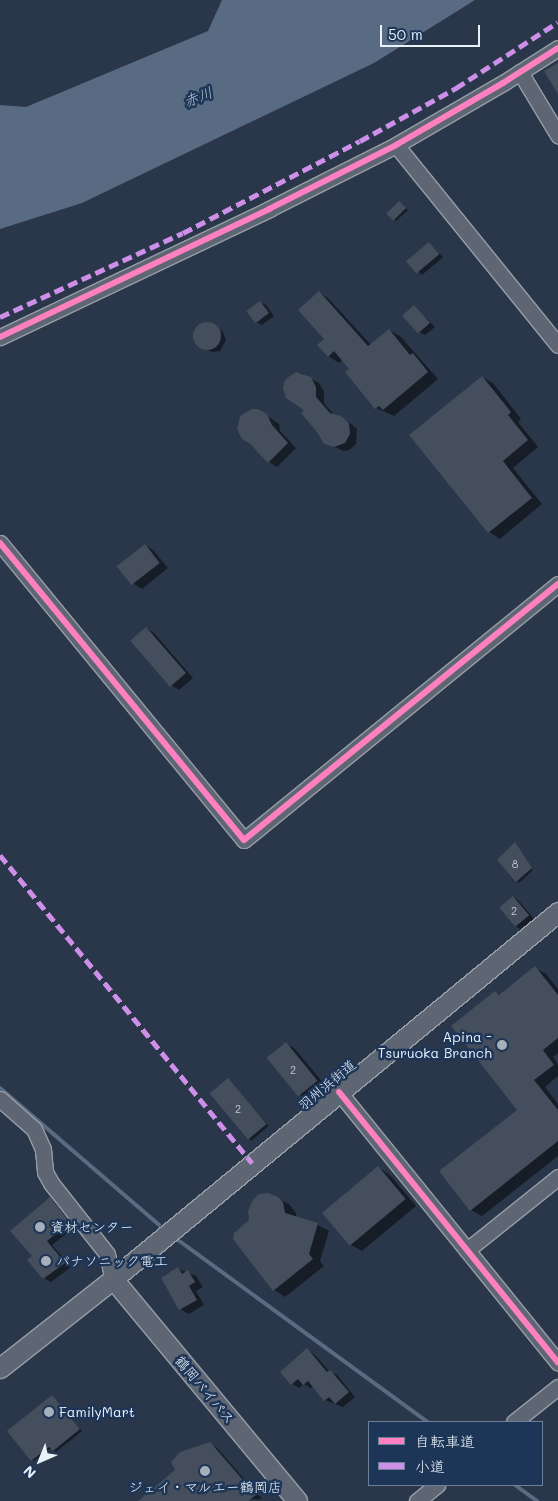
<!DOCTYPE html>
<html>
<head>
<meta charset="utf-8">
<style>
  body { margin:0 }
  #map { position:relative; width:558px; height:1501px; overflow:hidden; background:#2a374a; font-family:Mali,"Klee One",sans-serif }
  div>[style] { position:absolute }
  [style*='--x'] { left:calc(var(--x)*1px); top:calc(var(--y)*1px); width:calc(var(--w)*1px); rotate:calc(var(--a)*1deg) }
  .water>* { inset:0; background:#586b83 }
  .shadow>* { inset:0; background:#0007; transform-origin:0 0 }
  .stream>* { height:4px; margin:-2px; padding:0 2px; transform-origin:2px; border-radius:2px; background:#586b83 }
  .building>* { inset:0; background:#444e5c; transform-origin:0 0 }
  .round { border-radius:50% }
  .roads { filter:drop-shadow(1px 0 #959da7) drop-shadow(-1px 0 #959da7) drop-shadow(0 1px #959da7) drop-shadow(0 -1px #959da7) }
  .minor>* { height:15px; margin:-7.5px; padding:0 7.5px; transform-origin:7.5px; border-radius:7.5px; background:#5d6672 }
  .major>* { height:19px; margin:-9.5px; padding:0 9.5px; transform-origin:9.5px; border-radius:9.5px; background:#5d6672 }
  .quiet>* { height:5px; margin-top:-2.5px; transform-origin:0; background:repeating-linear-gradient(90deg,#ce8fe9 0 10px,transparent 0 15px) }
  .cycleway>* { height:6px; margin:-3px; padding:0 3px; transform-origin:3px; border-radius:3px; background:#ff80c0 }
  .dots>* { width:14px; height:14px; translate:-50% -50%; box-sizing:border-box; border:2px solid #1d3557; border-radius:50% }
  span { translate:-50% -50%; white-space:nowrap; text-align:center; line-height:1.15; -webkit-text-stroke:5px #1d3557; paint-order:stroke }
  .number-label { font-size:11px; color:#bfc8d1 }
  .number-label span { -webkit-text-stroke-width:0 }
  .poi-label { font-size:14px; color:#e8f1f8 }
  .right { translate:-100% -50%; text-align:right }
  .left { translate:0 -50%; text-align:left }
  .street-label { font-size:14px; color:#e8f1f8 }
  .water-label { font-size:15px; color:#b7c4d1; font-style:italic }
  .legend { position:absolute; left:368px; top:1421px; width:175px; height:65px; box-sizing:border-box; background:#1d3557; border:1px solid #6e8097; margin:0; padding:6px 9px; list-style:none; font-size:15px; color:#e8f1f8 }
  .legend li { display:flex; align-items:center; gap:10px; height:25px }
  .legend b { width:25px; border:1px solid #6e8097 }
  .north { position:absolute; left:15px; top:1436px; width:50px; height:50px; -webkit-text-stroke:4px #1d3557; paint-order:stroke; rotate:224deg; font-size:14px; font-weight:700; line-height:20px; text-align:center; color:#e8f1f8 }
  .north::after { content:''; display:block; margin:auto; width:18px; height:22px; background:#e8f1f8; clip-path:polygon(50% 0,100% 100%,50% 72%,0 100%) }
  .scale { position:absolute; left:380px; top:25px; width:100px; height:22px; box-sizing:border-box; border:2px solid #e8f1f8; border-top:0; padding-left:6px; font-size:15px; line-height:18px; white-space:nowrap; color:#e8f1f8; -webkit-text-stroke:4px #1d3557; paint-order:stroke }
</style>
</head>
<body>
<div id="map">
  <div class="water">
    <i style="clip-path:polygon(222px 0,475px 0,374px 63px,82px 203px,0 229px,0 105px,26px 107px,208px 31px)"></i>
  </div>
  <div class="shadow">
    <i style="clip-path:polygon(402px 204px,408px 210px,396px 221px,394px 220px)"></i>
    <i style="clip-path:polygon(429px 244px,443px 257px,422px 275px,408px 261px)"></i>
    <i style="clip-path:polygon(319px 292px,329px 299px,371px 345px,389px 330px,400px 336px,438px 379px,394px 416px,376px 408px,343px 360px,339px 363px,328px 356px)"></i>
    <i style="clip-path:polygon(260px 302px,266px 305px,274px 316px,262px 325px,256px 322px)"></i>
    <i style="clip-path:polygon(415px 307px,435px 327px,425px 335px,419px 332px)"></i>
    <i style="clip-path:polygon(210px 324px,223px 332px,226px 340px,220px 351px,212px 352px,199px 346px,195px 335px,201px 325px)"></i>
    <i style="clip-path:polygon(301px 373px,319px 383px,324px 392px,324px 403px,335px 416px,349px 422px,357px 429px,356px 444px,349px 450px,344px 451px,325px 443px,306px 410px,291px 375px)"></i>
    <i style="clip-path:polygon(482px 377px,493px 383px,521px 419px,518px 422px,538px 447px,513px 468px,542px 504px,500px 539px,489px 532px)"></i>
    <i style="clip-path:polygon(262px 412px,279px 424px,280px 431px,296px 448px,277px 467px,269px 462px,240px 435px)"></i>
    <i style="clip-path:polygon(145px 545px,153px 550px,168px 568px,142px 589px,134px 584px)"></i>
    <i style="clip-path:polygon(146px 628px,154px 633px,193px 678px,179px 690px,171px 685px,132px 640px)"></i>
    <i style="clip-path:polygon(515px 843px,533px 870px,519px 883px,499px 860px)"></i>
    <i style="clip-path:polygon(514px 897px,519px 901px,534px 919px,520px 929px,515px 926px,501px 908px)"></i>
    <i style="clip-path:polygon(535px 968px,546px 974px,558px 989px,558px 1053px,553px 1057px,558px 1064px,558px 1076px,545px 1087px,558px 1104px,558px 1156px,482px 1216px,471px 1210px,519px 1110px,495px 992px,501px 995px)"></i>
    <i style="clip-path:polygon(286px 1044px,294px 1048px,326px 1086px,309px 1101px,301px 1096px)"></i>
    <i style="left:228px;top:1079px;width:62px;height:23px;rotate:49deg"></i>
    <i style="clip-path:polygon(378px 1168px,389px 1174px,416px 1206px,362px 1251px,351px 1245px)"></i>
    <i style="clip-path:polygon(277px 1198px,289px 1204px,296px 1213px,296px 1218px,318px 1225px,329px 1231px,320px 1261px,324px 1266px,285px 1297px,274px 1290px,234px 1239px)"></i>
    <i style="clip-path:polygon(50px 1199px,57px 1203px,76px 1226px,52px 1245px,71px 1267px,51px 1282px,44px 1278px,29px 1260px,34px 1256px)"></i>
    <i style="clip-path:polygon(178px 1269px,196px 1276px,203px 1287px,196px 1291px,204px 1305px,189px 1314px,180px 1309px)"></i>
    <i style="clip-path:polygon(307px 1350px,314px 1354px,330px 1372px,337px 1375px,355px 1397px,343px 1407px,325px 1400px,313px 1386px,311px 1388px,304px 1384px,299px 1388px,292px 1384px)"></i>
    <i style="clip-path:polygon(52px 1396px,82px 1431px,56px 1452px,51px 1448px,34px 1461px,32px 1460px)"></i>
    <i style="clip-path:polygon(210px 1444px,217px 1448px,262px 1499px,140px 1501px)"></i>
  </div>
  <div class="stream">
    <i style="--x:0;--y:1088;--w:210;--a:40.7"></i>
    <i style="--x:178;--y:1240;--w:309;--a:36.1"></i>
    <i style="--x:515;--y:1485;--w:27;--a:36"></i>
  </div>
  <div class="building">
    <i style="clip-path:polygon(558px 63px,558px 94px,544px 71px)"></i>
    <i style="left:399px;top:201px;width:10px;height:18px;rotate:45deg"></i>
    <i style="left:429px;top:242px;width:16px;height:30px;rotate:50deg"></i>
    <i style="clip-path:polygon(319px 291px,368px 346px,389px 329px,410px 355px,413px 353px,428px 372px,383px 410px,379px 406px,375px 409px,345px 372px,349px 369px,334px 351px,328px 357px,317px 345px,324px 339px,298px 310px)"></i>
    <i style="left:260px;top:301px;width:15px;height:17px;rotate:53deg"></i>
    <i style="left:414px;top:305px;width:24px;height:16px;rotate:48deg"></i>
    <i class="round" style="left:193px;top:322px;width:28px;height:28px"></i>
    <i style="clip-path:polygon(296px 372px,311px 377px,316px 387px,316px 397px,330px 413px,341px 416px,349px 423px,350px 434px,345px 443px,334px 447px,324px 444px,317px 432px,301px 413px,304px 410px,286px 398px,283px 388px,284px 382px,287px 378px)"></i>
    <i style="clip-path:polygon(482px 376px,511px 412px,508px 415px,528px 440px,503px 461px,532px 498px,488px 533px,409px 435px)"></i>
    <i style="clip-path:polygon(252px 409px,258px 409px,267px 414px,272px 425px,288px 443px,268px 463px,250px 444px,242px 439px,237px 429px,240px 416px)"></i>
    <i style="left:145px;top:544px;width:24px;height:36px;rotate:52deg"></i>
    <i style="left:146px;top:627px;width:61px;height:21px;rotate:49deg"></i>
    <i style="clip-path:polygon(515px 842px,532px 868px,516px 882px,497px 860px)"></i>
    <i style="left:513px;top:896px;width:25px;height:18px;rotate:50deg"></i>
    <i style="clip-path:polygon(535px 966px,558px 995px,558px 1038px,543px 1050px,554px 1065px,534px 1080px,558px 1110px,558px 1141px,470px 1211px,439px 1171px,517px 1110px,451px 1026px,495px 991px,499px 995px)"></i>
    <i style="left:286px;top:1042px;width:50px;height:25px;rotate:51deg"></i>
    <i style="left:228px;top:1078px;width:60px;height:24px;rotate:50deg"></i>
    <i style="left:378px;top:1166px;width:43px;height:73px;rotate:50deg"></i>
    <i style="clip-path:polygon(268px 1193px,278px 1197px,283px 1202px,285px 1213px,318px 1223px,309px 1254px,313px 1259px,273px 1291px,233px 1239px,234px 1233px,249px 1220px,248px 1211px,253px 1200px,259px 1194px)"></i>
    <i style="clip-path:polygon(50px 1197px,70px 1222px,47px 1241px,65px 1263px,43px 1279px,27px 1260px,32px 1256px,10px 1231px)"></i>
    <i style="clip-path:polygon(178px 1267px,182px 1274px,188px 1270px,195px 1282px,189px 1286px,197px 1300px,179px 1310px,161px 1278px)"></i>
    <i style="clip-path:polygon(307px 1348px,327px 1372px,330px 1370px,349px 1392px,335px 1404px,329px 1397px,324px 1401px,308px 1381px,303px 1385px,298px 1379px,291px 1385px,280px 1372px)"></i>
    <i style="clip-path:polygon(52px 1395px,80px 1429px,53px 1451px,49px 1447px,31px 1461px,7px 1431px)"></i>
    <i style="clip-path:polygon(210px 1442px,256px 1495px,248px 1501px,138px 1501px,175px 1470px,171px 1462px,180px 1452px)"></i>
  </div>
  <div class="roads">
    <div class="minor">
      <i style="--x:520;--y:72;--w:74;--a:58.9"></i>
      <i style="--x:396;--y:145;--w:257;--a:51"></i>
      <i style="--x:0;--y:337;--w:298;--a:-25.4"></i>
      <i style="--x:269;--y:209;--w:142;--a:-26.7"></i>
      <i style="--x:396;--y:145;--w:124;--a:-30.1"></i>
      <i style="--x:503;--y:83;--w:65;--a:-32.5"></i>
      <i style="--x:0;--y:543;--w:384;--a:50.6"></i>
      <i style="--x:244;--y:840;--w:405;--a:-39.2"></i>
      <i style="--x:339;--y:1092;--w:348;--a:51"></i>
      <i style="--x:0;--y:1099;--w:45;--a:41.4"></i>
      <i style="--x:34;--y:1129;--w:22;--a:66"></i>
      <i style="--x:43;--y:1149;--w:23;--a:85"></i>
      <i style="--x:45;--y:1172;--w:13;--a:61"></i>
      <i style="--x:51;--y:1183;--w:90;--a:51.7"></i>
      <i style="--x:107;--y:1254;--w:26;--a:77"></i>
      <i style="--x:467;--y:1250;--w:117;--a:-38.7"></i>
      <i style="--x:514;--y:1422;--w:56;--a:-38.5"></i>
      <i style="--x:417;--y:1501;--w:26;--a:-39"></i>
    </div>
    <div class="major">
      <i style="--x:113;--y:1279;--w:288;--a:50.3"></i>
      <i style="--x:0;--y:1368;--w:144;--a:-38.2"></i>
      <i style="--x:113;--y:1279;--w:577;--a:-39.51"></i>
    </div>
  </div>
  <div class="quiet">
    <i style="--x:0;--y:317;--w:201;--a:-24.7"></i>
    <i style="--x:183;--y:233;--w:199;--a:-27.5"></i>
    <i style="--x:360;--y:141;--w:110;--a:-28.9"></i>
    <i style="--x:456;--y:88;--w:121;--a:-32.9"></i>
    <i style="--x:0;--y:855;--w:398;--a:50.7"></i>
  </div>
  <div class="cycleway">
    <i style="--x:0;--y:337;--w:298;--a:-25.4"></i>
    <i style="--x:269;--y:209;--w:142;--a:-26.7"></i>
    <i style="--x:396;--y:145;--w:124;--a:-30.1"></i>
    <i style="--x:503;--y:83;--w:65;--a:-32.5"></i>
    <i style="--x:0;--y:543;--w:384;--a:50.6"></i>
    <i style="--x:244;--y:840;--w:405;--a:-39.2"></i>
    <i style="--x:339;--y:1092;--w:348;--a:51"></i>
  </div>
  <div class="dots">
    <i style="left:502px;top:1045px;background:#a6b0bb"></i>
    <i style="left:40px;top:1227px;background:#a6b0bb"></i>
    <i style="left:46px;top:1261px;background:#a6b0bb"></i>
    <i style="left:49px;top:1412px;background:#a6b0bb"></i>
    <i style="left:205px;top:1471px;background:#a6b0bb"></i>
  </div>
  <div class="number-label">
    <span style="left:515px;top:864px">8</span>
    <span style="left:514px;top:911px">2</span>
    <span style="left:293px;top:1070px">2</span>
    <span style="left:238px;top:1109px">2</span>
  </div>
  <div class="poi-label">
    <span class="right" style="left:492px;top:1045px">Apina -<br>Tsuruoka Branch</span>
    <span class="left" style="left:50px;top:1227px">資材センター</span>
    <span class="left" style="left:56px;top:1261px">パナソニック電工</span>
    <span class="left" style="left:59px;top:1412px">FamilyMart</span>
    <span style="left:205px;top:1487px">ジェイ・マルエー鶴岡店</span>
  </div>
  <div class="street-label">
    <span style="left:327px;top:1085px;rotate:-40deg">羽州浜街道</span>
    <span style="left:205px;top:1390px;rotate:50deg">鶴岡バイパス</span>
  </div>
  <div class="water-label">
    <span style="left:198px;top:97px;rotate:-22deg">赤川</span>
  </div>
  <ul class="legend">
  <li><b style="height:6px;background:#ff80c0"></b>自転車道</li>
  <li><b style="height:6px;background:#ce8fe9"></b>小道</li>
  </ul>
  <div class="north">N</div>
  <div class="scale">50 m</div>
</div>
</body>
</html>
